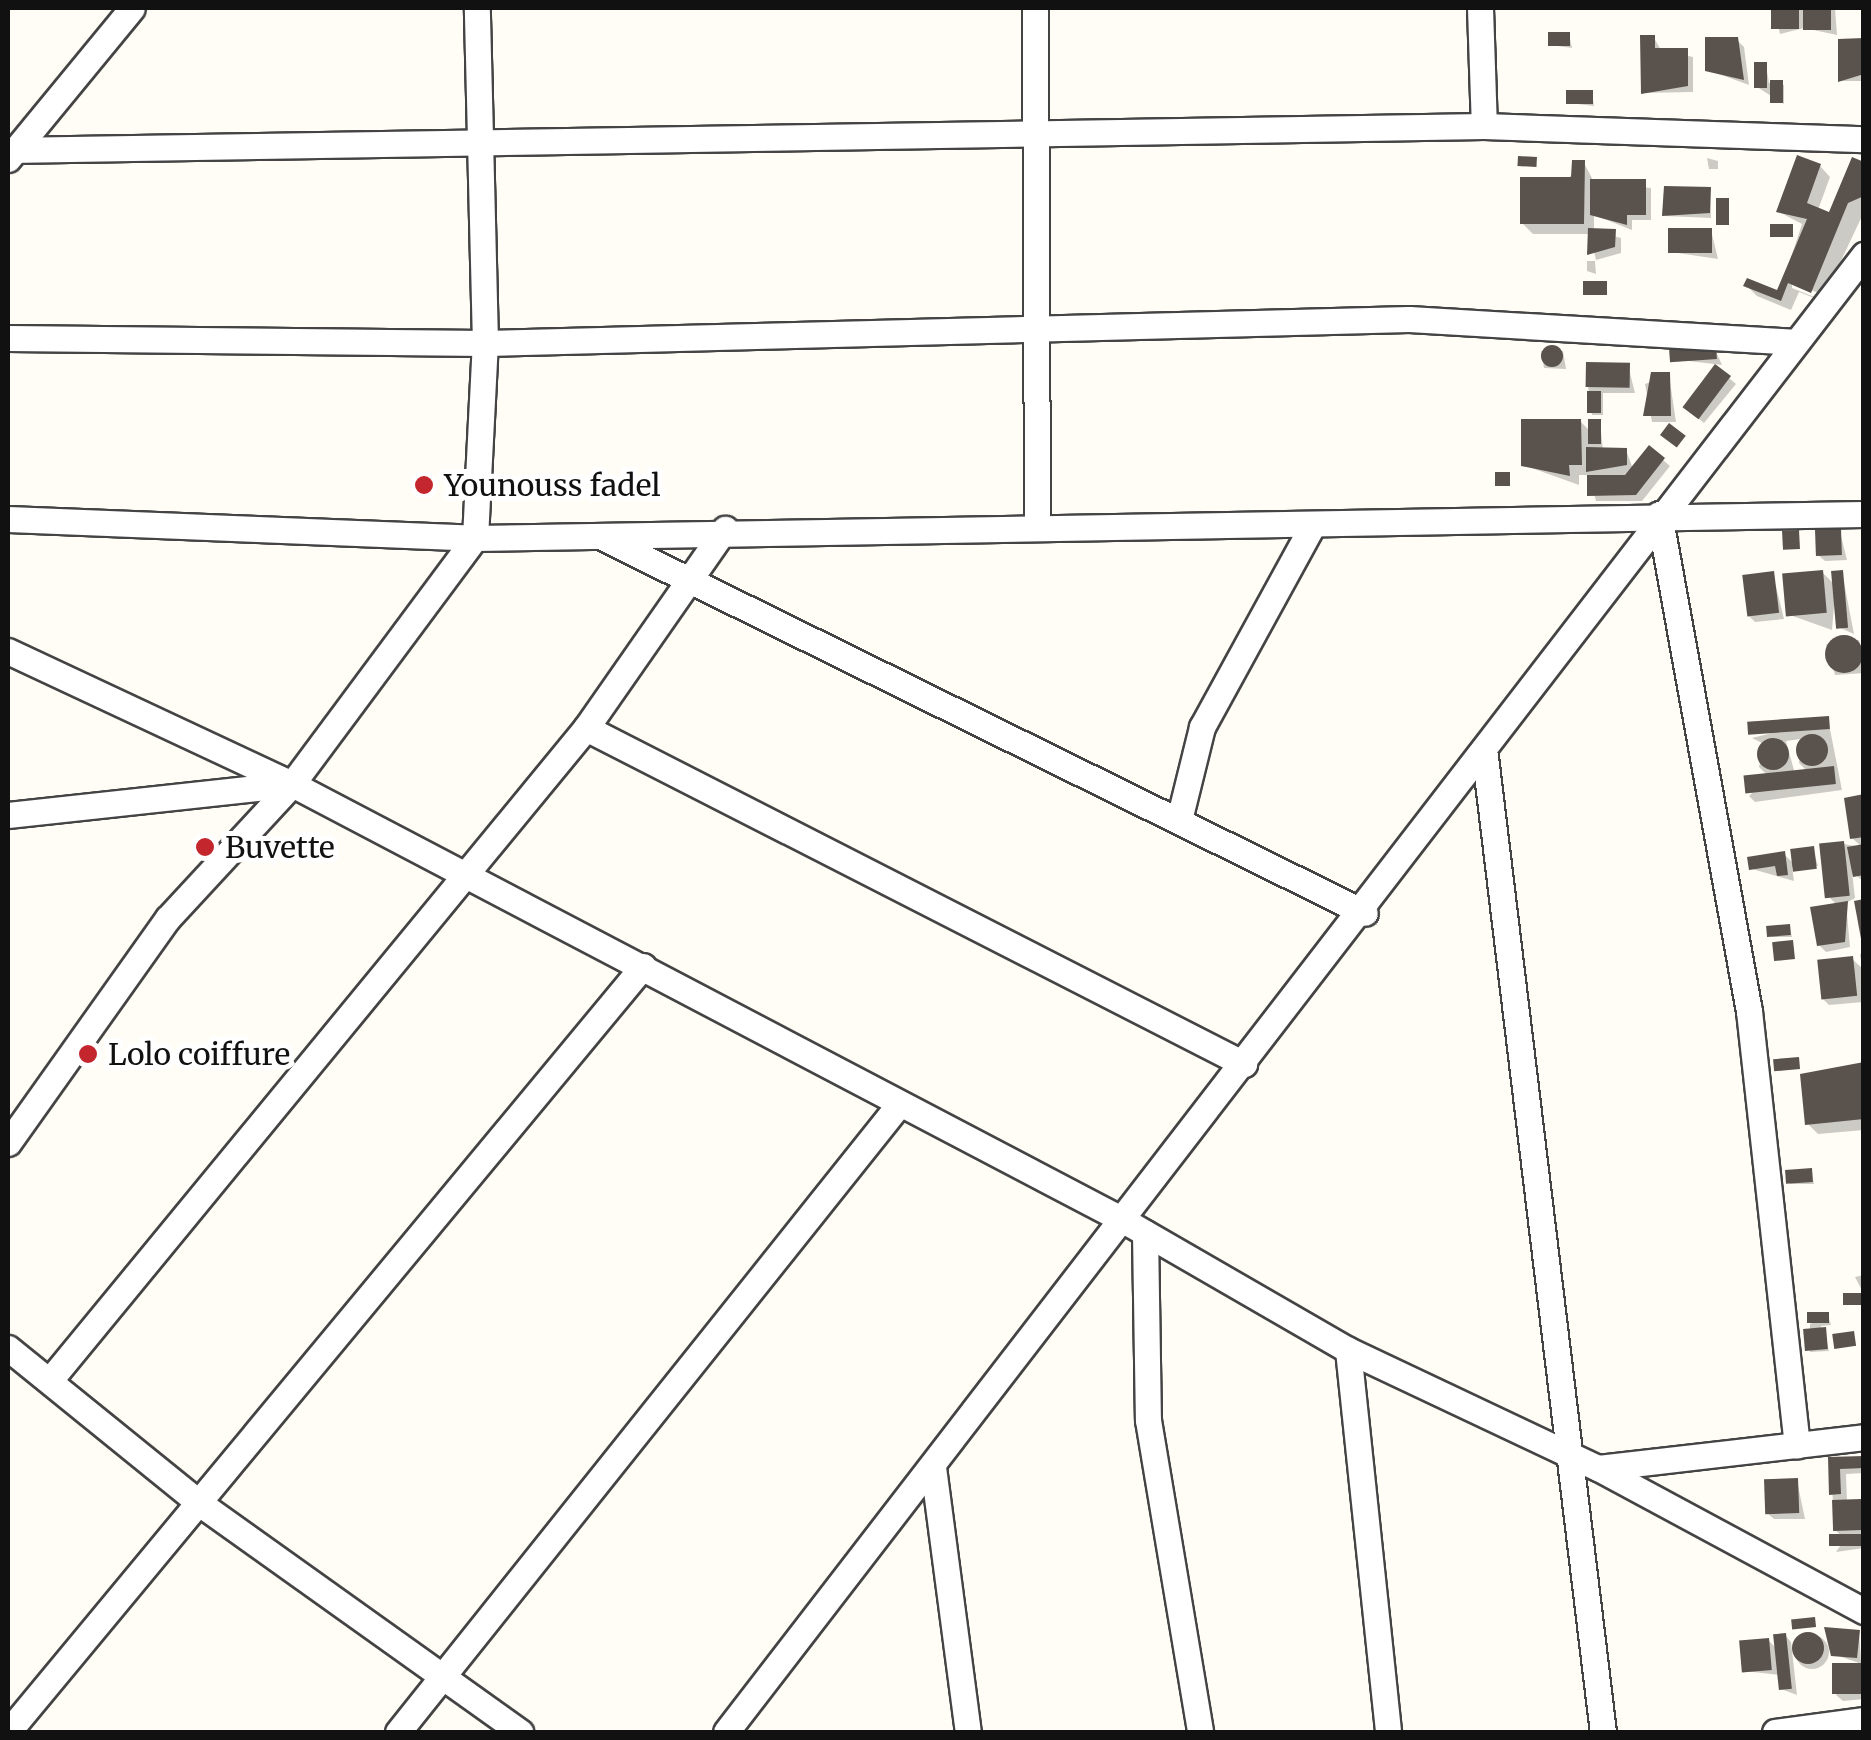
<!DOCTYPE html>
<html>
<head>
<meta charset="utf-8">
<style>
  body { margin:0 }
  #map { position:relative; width:1871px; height:1740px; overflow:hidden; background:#fffdf5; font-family:Merriweather,serif }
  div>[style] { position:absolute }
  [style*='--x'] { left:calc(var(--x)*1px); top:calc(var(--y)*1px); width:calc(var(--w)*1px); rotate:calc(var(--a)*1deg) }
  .shadow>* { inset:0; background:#0003; transform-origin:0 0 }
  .round { border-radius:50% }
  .building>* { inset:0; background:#5a524d; transform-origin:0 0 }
  .roads { filter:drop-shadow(2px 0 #444) drop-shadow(-2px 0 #444) drop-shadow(0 2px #444) drop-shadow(0 -2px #444) }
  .minor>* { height:25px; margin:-12.5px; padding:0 12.5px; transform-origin:12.5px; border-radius:12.5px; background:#fff }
  .dots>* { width:28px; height:28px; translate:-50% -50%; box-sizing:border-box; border:5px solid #fff; border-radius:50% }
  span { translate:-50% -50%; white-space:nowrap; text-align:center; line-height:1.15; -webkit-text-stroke:10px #fff; paint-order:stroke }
  .poi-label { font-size:30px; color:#111 }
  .left { translate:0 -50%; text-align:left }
  .frame { position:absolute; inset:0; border:10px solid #111; pointer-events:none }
</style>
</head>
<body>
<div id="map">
  <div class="shadow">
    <i style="clip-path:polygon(1774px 8px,1835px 8px,1837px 35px,1804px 28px,1780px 34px)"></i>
    <i style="clip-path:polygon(1569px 34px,1572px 48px,1550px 45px)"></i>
    <i style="clip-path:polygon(1654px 38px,1661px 50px,1693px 57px,1693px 92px,1643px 93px)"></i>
    <i style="clip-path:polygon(1737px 40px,1744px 47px,1749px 85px,1708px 70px)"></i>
    <i style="left:1840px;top:41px;width:24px;height:40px"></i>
    <i style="clip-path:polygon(1766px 65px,1769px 83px,1784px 85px,1784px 104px,1757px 87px)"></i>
    <i style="clip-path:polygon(1592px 93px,1594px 106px,1569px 103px)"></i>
    <i style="clip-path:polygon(1707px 158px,1718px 161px,1718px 169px,1709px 169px)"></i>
    <i style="clip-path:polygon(1584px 163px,1594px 182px,1651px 188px,1651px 220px,1632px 220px,1632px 230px,1594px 215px,1594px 231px,1621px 238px,1621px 253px,1596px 260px,1590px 234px,1533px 234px,1522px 223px)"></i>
    <i style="clip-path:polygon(evenodd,1864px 164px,1864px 212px,1822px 301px,1799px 292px,1791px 310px,1757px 296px,1746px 285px,1779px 294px,1802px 224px,1779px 212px,1820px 166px,1830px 177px,1818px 210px,1830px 215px,1864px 164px,1792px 282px,1823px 295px,1822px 300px,1792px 288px,1792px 282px)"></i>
    <i style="clip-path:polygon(1710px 189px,1711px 218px,1665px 216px)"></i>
    <i style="clip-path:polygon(1711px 230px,1718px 259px,1671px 252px)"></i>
    <i style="clip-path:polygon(1587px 261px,1595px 261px,1596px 274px,1587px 271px)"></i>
    <i style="clip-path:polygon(1715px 349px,1722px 365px,1672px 359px)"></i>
    <i style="clip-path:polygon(1541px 351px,1563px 351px,1566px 369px,1544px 368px)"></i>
    <i style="clip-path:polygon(1628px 365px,1635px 393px,1603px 393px,1603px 415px,1592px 415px,1588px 386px)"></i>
    <i style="clip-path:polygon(1669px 375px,1676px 422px,1652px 422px,1645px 384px)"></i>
    <i style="clip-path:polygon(1729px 378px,1736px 384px,1704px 423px,1691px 412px)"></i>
    <i style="clip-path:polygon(1580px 421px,1591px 432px,1600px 422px,1603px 450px,1626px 450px,1633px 469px,1649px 448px,1670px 466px,1642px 501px,1596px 501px,1589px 475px,1579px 475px,1579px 485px,1523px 465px)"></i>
    <i style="clip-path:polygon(1840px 532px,1847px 560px,1825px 561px,1818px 555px)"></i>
    <i style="clip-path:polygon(1842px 572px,1854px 634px,1838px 627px,1835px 594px,1832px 630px,1787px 614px,1823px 573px,1834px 584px)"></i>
    <i style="clip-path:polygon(1773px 574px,1784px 619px,1755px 622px,1749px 616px)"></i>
    <i style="clip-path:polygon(1859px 640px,1864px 673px,1835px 675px,1826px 644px)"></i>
    <i style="clip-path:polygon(evenodd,1828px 719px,1842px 790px,1755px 802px,1749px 796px,1769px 777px,1759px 767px,1764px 744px,1752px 738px,1828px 719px,1801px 739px,1799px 763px,1808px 772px,1795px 774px,1786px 741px,1801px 739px)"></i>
    <i style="clip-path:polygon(1864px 797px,1864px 882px,1852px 872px,1855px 898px,1846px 903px,1850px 947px,1826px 952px,1819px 945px,1837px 905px,1829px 897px,1843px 844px,1862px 847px,1852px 838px)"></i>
    <i style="clip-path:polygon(1813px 849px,1818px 866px,1792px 867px,1794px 881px,1752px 869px,1784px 854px,1794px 864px)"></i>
    <i style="clip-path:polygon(1789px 926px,1792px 937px,1770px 937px)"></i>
    <i style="clip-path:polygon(1860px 954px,1864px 954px,1863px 1002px,1829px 1005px,1823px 999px,1852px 959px,1862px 968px)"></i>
    <i style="clip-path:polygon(1864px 1066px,1864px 1130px,1818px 1134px,1808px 1124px)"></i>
    <i style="clip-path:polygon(1811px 1171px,1814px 1184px,1789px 1184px)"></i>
    <i style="clip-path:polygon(1864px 1275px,1864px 1294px,1855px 1277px)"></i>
    <i style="clip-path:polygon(1828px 1315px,1831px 1325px,1821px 1326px,1829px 1351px,1810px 1352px,1810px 1324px)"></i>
    <i style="clip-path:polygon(1864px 1459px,1864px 1473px,1846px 1474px,1847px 1502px,1864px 1505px,1864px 1548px,1836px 1552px,1845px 1539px,1835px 1530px,1830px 1460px)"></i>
    <i style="clip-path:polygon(1797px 1481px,1805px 1519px,1774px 1519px,1767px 1513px)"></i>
    <i style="clip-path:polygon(1859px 1633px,1864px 1699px,1843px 1701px,1836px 1695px,1859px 1663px,1833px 1654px)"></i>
    <i class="round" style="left:1795px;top:1635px;width:34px;height:34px"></i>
    <i style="clip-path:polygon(1785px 1635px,1791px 1642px,1797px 1695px,1781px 1689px,1780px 1675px,1744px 1671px,1768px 1640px,1777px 1649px)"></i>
  </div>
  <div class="building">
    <i style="left:1771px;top:8px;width:28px;height:21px"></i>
    <i style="left:1803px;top:8px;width:28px;height:22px"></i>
    <i style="left:1548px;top:32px;width:22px;height:14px"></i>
    <i style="clip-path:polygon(1640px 35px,1655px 35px,1655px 48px,1688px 48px,1688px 86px,1641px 94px)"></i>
    <i style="clip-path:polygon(1705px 37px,1738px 37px,1744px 80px,1705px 71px)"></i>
    <i style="clip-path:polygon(1864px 38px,1864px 74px,1838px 82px,1838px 39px)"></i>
    <i style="left:1767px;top:62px;width:26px;height:13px;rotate:90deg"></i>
    <i style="left:1770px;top:80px;width:13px;height:23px"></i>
    <i style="left:1566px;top:90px;width:27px;height:14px"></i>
    <i style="clip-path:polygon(1797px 155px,1821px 164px,1807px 203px,1829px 212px,1852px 157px,1864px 162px,1864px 196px,1848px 203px,1811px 293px,1788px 283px,1781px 301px,1743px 286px,1747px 278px,1777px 290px,1807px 219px,1776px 212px)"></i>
    <i style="left:1518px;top:156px;width:19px;height:10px;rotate:3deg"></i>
    <i style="clip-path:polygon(1572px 160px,1585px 160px,1584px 224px,1520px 224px,1520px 177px,1571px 177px)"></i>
    <i style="clip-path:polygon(1590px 179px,1646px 179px,1646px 215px,1627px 215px,1627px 225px,1590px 215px)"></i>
    <i style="clip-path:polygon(1664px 186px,1711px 187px,1710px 213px,1662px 216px)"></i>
    <i style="left:1716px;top:198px;width:13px;height:27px"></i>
    <i style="left:1793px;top:224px;width:13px;height:23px;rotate:90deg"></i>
    <i style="clip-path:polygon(1588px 228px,1616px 229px,1615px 247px,1587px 255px)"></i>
    <i style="left:1668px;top:228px;width:44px;height:25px"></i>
    <i style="left:1583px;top:281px;width:24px;height:14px"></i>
    <i class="round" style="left:1541px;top:345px;width:22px;height:22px"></i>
    <i style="left:1716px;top:346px;width:13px;height:47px;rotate:86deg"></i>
    <i style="left:1586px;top:362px;width:44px;height:25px;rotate:1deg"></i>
    <i style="left:1715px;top:364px;width:20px;height:54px;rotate:37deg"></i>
    <i style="clip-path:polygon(1651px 372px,1670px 372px,1671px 416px,1643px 416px)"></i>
    <i style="left:1587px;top:391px;width:14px;height:22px"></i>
    <i style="clip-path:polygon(1521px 419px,1581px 419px,1582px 465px,1569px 465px,1570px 476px,1521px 466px)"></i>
    <i style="left:1601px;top:419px;width:25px;height:13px;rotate:90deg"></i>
    <i style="left:1669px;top:423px;width:21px;height:15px;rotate:37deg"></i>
    <i style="clip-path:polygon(1649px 445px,1665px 458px,1636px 495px,1587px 496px,1587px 475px,1625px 475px)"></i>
    <i style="clip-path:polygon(1586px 447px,1627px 448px,1627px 465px,1586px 472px)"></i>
    <i style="left:1495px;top:472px;width:15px;height:14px"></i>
    <i style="left:1841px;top:529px;width:26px;height:26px;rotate:88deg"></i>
    <i style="left:1799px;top:530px;width:19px;height:17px;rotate:87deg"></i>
    <i style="left:1823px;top:570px;width:43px;height:41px;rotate:85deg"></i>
    <i style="left:1843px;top:570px;width:58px;height:12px;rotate:85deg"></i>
    <i style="left:1774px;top:571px;width:42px;height:32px;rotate:83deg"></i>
    <i class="round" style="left:1825px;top:635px;width:38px;height:38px"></i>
    <i style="left:1829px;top:716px;width:13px;height:82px;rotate:86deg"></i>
    <i class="round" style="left:1796px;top:734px;width:32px;height:32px"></i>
    <i class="round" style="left:1757px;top:738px;width:32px;height:32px"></i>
    <i style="left:1834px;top:766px;width:18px;height:91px;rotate:84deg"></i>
    <i style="clip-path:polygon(1864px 794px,1864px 837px,1850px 839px,1844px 798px)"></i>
    <i style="left:1844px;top:841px;width:55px;height:25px;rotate:84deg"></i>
    <i style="clip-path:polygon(1864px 844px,1864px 875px,1853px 877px,1847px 847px)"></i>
    <i style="left:1814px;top:846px;width:23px;height:24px;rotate:83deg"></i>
    <i style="clip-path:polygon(1785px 851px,1788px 875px,1777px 876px,1775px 866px,1749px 870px,1747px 857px)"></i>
    <i style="clip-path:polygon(1864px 899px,1864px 943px,1862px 944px,1854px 901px)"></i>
    <i style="clip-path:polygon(1848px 901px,1845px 942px,1817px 946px,1810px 907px)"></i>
    <i style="left:1790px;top:924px;width:11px;height:24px;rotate:85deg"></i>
    <i style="left:1793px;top:940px;width:19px;height:21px;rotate:84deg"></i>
    <i style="left:1853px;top:956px;width:40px;height:36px;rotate:84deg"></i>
    <i style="left:1799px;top:1057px;width:12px;height:26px;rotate:85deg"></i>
    <i style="clip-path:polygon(1864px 1062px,1864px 1119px,1805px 1125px,1800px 1074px)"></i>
    <i style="left:1812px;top:1168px;width:14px;height:27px;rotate:86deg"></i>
    <i style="left:1864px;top:1293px;width:12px;height:21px;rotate:90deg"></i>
    <i style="left:1829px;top:1312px;width:11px;height:22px;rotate:90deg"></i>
    <i style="left:1826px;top:1327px;width:22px;height:23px;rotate:85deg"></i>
    <i style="left:1854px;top:1331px;width:15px;height:22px;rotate:82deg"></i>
    <i style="clip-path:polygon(1864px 1456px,1864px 1468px,1840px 1469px,1841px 1494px,1829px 1495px,1828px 1457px)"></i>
    <i style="left:1798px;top:1478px;width:35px;height:34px;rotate:88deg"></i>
    <i style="left:1861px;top:1499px;width:31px;height:29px;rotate:88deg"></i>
    <i style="left:1864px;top:1534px;width:12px;height:35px;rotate:90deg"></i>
    <i style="left:1815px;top:1617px;width:10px;height:24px;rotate:84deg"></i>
    <i style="clip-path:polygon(1824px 1627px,1860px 1630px,1857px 1658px,1831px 1656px)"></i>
    <i class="round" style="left:1792px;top:1632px;width:32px;height:32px"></i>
    <i style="left:1786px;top:1633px;width:56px;height:13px;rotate:84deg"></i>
    <i style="left:1769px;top:1638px;width:32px;height:30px;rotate:85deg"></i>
    <i style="left:1864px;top:1663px;width:31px;height:32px;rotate:90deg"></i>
  </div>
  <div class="roads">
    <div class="minor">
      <i style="--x:1035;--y:8;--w:517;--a:89.78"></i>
      <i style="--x:1480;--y:8;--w:118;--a:88.1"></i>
      <i style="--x:8;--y:150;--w:1476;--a:-0.93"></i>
      <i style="--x:1484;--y:126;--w:380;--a:2"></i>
      <i style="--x:8;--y:159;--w:195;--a:-50.6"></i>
      <i style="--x:8;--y:338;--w:477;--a:0.6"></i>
      <i style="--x:485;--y:343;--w:924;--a:-1.49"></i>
      <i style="--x:1409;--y:319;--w:385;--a:3.4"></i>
      <i style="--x:1659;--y:514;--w:505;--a:79.74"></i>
      <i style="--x:1749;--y:1011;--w:437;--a:83.7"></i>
      <i style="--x:8;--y:519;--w:467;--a:2.3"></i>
      <i style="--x:475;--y:538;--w:1389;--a:-0.99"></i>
      <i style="--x:604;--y:538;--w:848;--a:26.23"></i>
      <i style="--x:8;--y:651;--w:314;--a:25.1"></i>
      <i style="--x:292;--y:784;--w:938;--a:27.68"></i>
      <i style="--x:1123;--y:1220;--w:260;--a:30"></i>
      <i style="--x:1348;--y:1350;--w:276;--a:25.3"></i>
      <i style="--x:1598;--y:1468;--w:302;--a:28.3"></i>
      <i style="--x:586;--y:728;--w:739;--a:27.05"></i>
      <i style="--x:1484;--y:749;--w:990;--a:83.1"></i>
      <i style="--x:8;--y:815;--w:286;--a:-6.2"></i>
      <i style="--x:292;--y:784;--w:307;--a:-53.4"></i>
      <i style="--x:475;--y:538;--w:195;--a:-87.1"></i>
      <i style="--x:485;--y:343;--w:335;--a:-91.4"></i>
      <i style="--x:1179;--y:820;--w:96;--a:-76.1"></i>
      <i style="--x:1202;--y:727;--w:225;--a:-61.3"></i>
      <i style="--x:8;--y:1143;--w:276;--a:-54.6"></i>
      <i style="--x:168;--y:918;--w:183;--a:-47.2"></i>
      <i style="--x:1145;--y:1233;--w:187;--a:89.1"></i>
      <i style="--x:1148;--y:1420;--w:316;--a:80.5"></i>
      <i style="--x:8;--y:1348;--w:250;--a:39"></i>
      <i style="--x:202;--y:1505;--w:391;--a:35.5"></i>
      <i style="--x:1348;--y:1350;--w:384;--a:84"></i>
      <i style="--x:50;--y:1380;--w:844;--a:-50.58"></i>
      <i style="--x:586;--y:728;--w:243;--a:-55.1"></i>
      <i style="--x:933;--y:1467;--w:267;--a:82.5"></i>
      <i style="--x:1598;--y:1468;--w:268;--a:-6.6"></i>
      <i style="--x:8;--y:1732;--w:995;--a:-50.34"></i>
      <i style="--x:398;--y:1732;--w:800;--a:-51.4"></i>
      <i style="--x:726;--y:1732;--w:1865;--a:-52.39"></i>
      <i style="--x:1775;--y:1732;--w:90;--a:-7.7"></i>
    </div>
  </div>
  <div class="dots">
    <i style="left:424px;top:485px;background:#c4262e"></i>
    <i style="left:205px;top:847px;background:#c4262e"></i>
    <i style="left:88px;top:1054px;background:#c4262e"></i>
  </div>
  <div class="poi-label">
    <span class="left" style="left:444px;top:485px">Younouss fadel</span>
    <span class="left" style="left:225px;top:847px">Buvette</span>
    <span class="left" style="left:108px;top:1054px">Lolo coiffure</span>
  </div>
  <div class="frame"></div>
</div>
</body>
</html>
